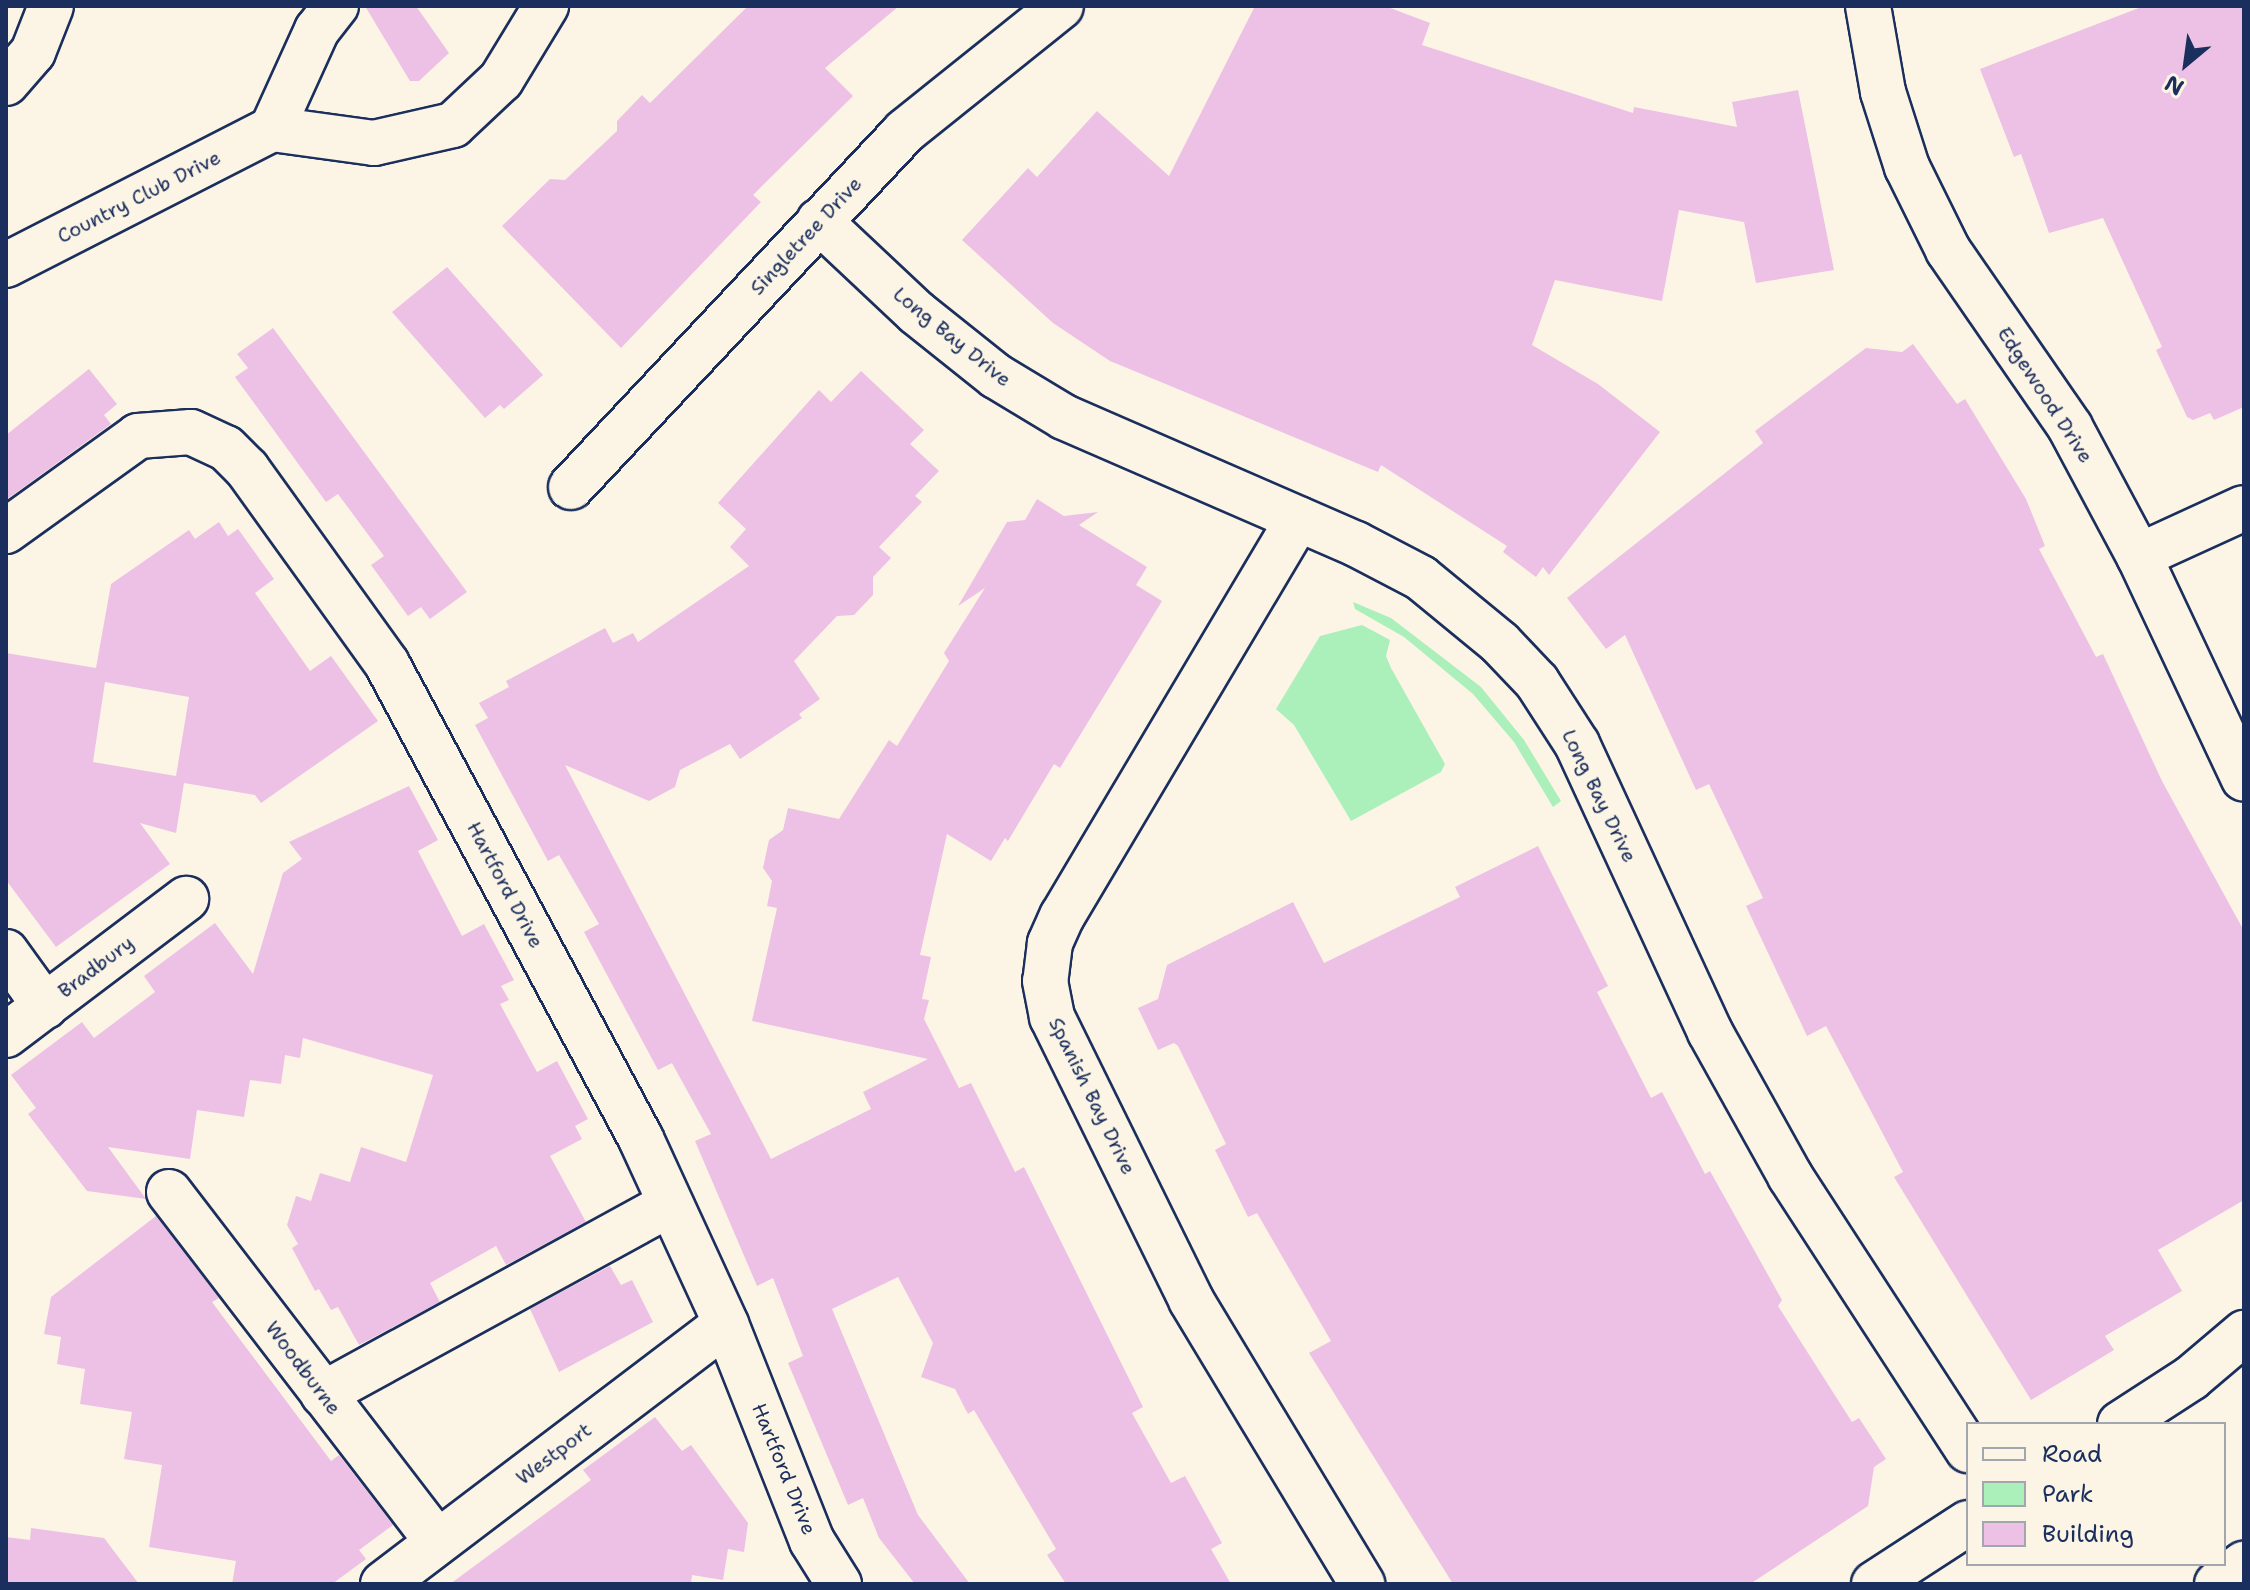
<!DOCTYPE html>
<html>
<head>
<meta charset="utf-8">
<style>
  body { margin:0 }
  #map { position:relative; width:2250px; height:1590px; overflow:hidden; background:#fcf5e5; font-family:"Shantell Sans",sans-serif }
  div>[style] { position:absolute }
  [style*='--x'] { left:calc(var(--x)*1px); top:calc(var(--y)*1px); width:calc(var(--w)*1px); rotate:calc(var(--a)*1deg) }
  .green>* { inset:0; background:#abefbb }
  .building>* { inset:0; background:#edc0e5 }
  .roads { filter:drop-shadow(2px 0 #1b2f5e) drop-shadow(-2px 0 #1b2f5e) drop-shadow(0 2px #1b2f5e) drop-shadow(0 -2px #1b2f5e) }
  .minor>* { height:44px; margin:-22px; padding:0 22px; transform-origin:22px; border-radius:22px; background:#fcf5e5 }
  .major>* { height:44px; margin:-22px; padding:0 22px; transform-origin:22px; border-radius:22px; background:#fcf5e5 }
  span { translate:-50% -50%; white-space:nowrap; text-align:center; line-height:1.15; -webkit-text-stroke:8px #fcf5e5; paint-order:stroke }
  .street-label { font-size:20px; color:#1b2f5e }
  .frame { position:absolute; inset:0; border:8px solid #1b2f5e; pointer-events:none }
  .legend { position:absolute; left:1966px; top:1422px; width:260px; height:144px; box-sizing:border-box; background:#fcf5e5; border:2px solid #a2a6af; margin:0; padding:10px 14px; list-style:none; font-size:24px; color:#1b2f5e }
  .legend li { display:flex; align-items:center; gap:16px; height:40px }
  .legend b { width:40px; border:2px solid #a2a6af }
  .north { position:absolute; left:2146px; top:24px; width:80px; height:80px; -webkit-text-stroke:6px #fcf5e5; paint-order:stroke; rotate:209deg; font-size:22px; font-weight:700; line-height:32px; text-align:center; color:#1b2f5e }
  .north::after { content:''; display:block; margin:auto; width:28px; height:36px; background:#1b2f5e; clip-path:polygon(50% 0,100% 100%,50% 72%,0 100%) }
</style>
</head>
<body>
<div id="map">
  <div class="green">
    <i style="clip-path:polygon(1353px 602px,1391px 618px,1481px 687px,1524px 740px,1561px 801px,1553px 807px,1514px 742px,1473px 694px,1404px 637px,1355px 609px)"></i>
    <i style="clip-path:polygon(1362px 625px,1390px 640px,1386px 656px,1391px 668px,1445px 764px,1441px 772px,1351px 821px,1294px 725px,1276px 709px,1320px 636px)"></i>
  </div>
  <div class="building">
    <i style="clip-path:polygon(365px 6px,416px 6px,449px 53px,419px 81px,410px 81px)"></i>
    <i style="clip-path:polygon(748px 6px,899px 6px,825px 68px,853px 96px,753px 195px,761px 202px,621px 348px,502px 226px,550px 179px,565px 180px,617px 131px,617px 121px,642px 95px,650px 103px)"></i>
    <i style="clip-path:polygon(1255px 6px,1385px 6px,1430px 23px,1422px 45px,1633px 113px,1634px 107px,1737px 127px,1732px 102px,1798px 90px,1834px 270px,1756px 283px,1744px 222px,1679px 210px,1662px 301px,1555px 280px,1532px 345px,1598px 384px,1660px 432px,1549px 575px,1543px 567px,1536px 577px,1503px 552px,1507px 546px,1381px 465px,1378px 472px,1110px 361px,1053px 323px,962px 240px,1028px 168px,1037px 177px,1097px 111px,1169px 176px)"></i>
    <i style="clip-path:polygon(2144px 6px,2244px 6px,2244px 407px,2214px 420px,2210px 413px,2193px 420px,2187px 417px,2156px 350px,2162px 347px,2103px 218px,2049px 233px,2021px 154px,2014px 157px,1980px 69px)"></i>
    <i style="clip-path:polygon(447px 267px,543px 375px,504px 409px,500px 405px,485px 418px,392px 312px)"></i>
    <i style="clip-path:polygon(273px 328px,467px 592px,430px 619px,421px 607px,408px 616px,371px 565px,384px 556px,338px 494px,326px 502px,235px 377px,248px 368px,237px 354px)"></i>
    <i style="clip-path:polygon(1913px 344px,1957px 404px,1965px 399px,2026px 499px,2045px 546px,2039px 549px,2096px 657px,2103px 654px,2162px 781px,2244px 931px,2244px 1200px,2158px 1250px,2182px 1291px,2105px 1336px,2114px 1350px,2031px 1400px,1894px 1177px,1903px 1172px,1826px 1026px,1807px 1036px,1746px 906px,1763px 898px,1709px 784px,1696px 790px,1625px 635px,1606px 649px,1567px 598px,1763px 443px,1755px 431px,1866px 348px,1902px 352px)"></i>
    <i style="clip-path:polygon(89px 369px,117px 404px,104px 415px,111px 424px,6px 500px,6px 435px)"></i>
    <i style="clip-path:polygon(861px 371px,924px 430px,910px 444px,939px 471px,915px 496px,922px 502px,879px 547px,891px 558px,873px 577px,873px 595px,854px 615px,837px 616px,794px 661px,820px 699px,799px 714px,802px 718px,740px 759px,730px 744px,680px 770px,675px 787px,649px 801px,565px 765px,771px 1159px,871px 1109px,863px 1092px,928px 1059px,752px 1021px,777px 908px,767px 906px,772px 881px,763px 868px,769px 840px,783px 830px,788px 808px,839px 819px,889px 740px,897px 746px,949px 661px,944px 653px,985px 588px,958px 606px,1007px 522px,1025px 520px,1037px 499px,1064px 516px,1098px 512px,1079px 525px,1147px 567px,1136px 585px,1162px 601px,1060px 768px,1054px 764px,1008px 841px,1005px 838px,991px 861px,947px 834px,920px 955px,931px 957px,922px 999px,929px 1000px,924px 1019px,959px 1088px,971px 1083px,1015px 1172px,1024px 1167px,1143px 1407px,1132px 1413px,1171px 1483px,1185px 1476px,1222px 1543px,1211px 1549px,1231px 1584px,1066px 1584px,1047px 1555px,1056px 1549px,974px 1410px,968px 1414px,955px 1389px,921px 1377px,933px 1343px,898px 1277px,832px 1309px,918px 1515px,970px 1584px,915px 1584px,879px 1538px,863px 1498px,848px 1505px,788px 1363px,803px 1356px,773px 1278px,757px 1286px,695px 1141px,711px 1134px,672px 1063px,658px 1070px,584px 932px,599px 924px,559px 855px,548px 861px,475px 725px,488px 718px,479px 703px,509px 687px,506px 681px,605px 628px,613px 643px,633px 633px,638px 642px,749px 566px,730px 547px,746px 529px,718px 503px,819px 390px,831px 402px)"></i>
    <i style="clip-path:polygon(evenodd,219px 522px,228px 536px,238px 529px,274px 579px,255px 593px,310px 671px,331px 656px,378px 721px,261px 803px,255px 795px,184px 783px,176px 833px,140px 823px,170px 864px,56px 947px,6px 880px,6px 653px,96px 668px,111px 584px,189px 530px,195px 539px,219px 522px,105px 682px,189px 697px,176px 776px,93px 762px,105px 682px)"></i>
    <i style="clip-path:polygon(409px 786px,438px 840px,418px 851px,462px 936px,484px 924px,514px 980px,501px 986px,509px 1000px,500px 1004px,537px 1072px,557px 1061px,588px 1119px,575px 1126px,582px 1139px,550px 1156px,586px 1222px,506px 1265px,496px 1246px,430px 1283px,440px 1302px,359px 1345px,338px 1307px,331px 1310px,319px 1289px,315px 1291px,292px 1248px,298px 1244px,287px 1225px,296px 1196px,311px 1201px,320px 1173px,350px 1182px,361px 1147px,406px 1162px,433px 1075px,303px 1038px,300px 1058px,285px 1055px,281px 1084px,250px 1080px,244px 1117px,197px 1110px,190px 1159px,108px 1147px,146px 1199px,87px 1191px,28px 1114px,36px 1108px,11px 1075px,82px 1022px,94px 1038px,155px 992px,144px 976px,215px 923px,253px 974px,283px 873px,302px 859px,289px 842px)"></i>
    <i style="clip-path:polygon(1538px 846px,1608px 986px,1597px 992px,1651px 1098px,1662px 1092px,1705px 1174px,1710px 1171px,1782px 1300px,1778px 1306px,1852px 1422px,1859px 1418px,1886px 1459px,1874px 1467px,1868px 1506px,1750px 1584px,1453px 1584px,1309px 1353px,1331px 1341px,1257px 1213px,1248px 1217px,1215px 1150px,1226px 1144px,1178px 1046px,1174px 1043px,1158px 1050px,1138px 1008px,1158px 999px,1167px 965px,1293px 902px,1324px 963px,1460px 897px,1455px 887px)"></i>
    <i style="clip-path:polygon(156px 1216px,219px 1298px,212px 1302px,331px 1461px,339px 1455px,393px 1525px,359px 1550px,366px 1559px,332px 1584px,232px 1584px,236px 1561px,149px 1547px,162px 1465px,124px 1459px,132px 1412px,80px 1404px,85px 1369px,57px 1364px,61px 1337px,44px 1334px,51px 1297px)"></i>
    <i style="clip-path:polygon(610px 1266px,621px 1285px,632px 1280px,653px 1322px,559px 1372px,530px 1309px)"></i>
    <i style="clip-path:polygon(655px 1417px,682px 1451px,691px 1445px,748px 1523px,744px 1552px,728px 1549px,723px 1580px,692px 1575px,691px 1584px,450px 1584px,591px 1480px,583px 1470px)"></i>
    <i style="clip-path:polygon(31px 1528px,104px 1538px,139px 1584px,6px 1584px,6px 1537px,30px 1540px)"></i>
  </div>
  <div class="roads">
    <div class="minor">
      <i style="--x:1868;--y:6;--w:87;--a:80.1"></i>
      <i style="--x:1883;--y:92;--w:79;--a:72.3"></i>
      <i style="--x:1907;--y:167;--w:93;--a:63.7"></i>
      <i style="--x:1948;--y:250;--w:215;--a:55.4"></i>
      <i style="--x:2070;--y:427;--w:146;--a:61.9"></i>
      <i style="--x:2139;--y:556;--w:246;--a:64.8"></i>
      <i style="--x:6;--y:83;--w:41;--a:-48.9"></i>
      <i style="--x:33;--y:52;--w:49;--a:-68.6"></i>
      <i style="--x:272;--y:129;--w:109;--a:-65.6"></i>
      <i style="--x:317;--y:30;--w:31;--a:-52"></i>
      <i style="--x:819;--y:221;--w:134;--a:43.2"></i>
      <i style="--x:917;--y:313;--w:101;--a:38.6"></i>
      <i style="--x:996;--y:376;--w:79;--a:31.1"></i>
      <i style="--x:1064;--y:417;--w:318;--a:23.5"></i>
      <i style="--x:1356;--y:544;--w:73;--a:27.6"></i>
      <i style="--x:1421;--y:578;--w:102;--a:39.4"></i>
      <i style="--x:1500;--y:643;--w:54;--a:46.5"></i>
      <i style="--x:1537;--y:682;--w:74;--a:57.2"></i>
      <i style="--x:1577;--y:744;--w:317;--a:65.2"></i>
      <i style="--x:1710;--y:1032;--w:165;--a:60.9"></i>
      <i style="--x:1790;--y:1176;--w:327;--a:57"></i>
      <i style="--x:6;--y:265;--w:299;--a:-27.1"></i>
      <i style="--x:272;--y:129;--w:103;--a:7.8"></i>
      <i style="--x:374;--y:143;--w:81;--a:-12.8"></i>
      <i style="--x:453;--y:125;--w:66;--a:-43.2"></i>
      <i style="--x:501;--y:80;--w:87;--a:-58.7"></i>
      <i style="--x:571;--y:487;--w:487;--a:-46.8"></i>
      <i style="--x:904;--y:132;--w:201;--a:-38.7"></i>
      <i style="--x:1298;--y:519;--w:462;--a:120.7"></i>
      <i style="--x:1062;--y:916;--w:30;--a:114"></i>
      <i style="--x:1050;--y:943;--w:38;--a:97"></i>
      <i style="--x:1045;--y:981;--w:37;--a:79"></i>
      <i style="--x:1052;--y:1017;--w:315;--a:63.8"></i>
      <i style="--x:1191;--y:1300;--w:332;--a:58.9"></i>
      <i style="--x:6;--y:531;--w:163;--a:-35.7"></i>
      <i style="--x:138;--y:436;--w:53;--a:-4.3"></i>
      <i style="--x:191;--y:432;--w:38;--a:25"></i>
      <i style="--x:226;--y:448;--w:30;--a:45"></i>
      <i style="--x:247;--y:469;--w:240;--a:54.3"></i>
      <i style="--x:387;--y:664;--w:539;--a:61.86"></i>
      <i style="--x:641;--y:1139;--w:204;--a:65.3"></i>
      <i style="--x:726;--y:1324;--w:233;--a:68.4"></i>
      <i style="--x:812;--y:1541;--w:51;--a:57.9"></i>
      <i style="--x:2139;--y:556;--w:115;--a:-24.6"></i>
      <i style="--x:6;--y:952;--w:67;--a:54.2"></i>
      <i style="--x:6;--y:1035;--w:226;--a:-37.1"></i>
      <i style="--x:169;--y:1192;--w:441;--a:52.5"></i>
      <i style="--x:323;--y:1394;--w:396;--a:-28.7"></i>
      <i style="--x:2120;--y:1424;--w:85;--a:-32.9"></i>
      <i style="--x:2191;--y:1378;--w:70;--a:-40.3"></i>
      <i style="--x:383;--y:1584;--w:430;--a:-37.2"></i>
      <i style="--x:1874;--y:1584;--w:112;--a:-33"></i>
    </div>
    <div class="major">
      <i style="--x:2217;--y:1584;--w:34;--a:-37"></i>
    </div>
  </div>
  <div class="street-label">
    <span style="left:139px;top:197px;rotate:-27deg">Country Club Drive</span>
    <span style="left:806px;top:236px;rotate:-47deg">Singletree Drive</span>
    <span style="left:952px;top:337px;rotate:39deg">Long Bay Drive</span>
    <span style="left:2045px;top:395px;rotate:57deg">Edgewood Drive</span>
    <span style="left:1599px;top:796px;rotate:64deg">Long Bay Drive</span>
    <span style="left:505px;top:885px;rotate:62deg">Hartford Drive</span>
    <span style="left:96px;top:967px;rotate:-37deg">Bradbury</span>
    <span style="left:1092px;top:1096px;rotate:64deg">Spanish Bay Drive</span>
    <span style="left:303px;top:1368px;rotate:53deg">Woodburne</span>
    <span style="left:554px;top:1454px;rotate:-37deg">Westport</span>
    <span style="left:784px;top:1469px;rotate:68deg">Hartford Drive</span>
  </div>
  <div class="frame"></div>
  <ul class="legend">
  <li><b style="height:10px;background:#fcf5e5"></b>Road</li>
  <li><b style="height:22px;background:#abefbb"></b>Park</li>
  <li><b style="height:22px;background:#edc0e5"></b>Building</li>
  </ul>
  <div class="north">N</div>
</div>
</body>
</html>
